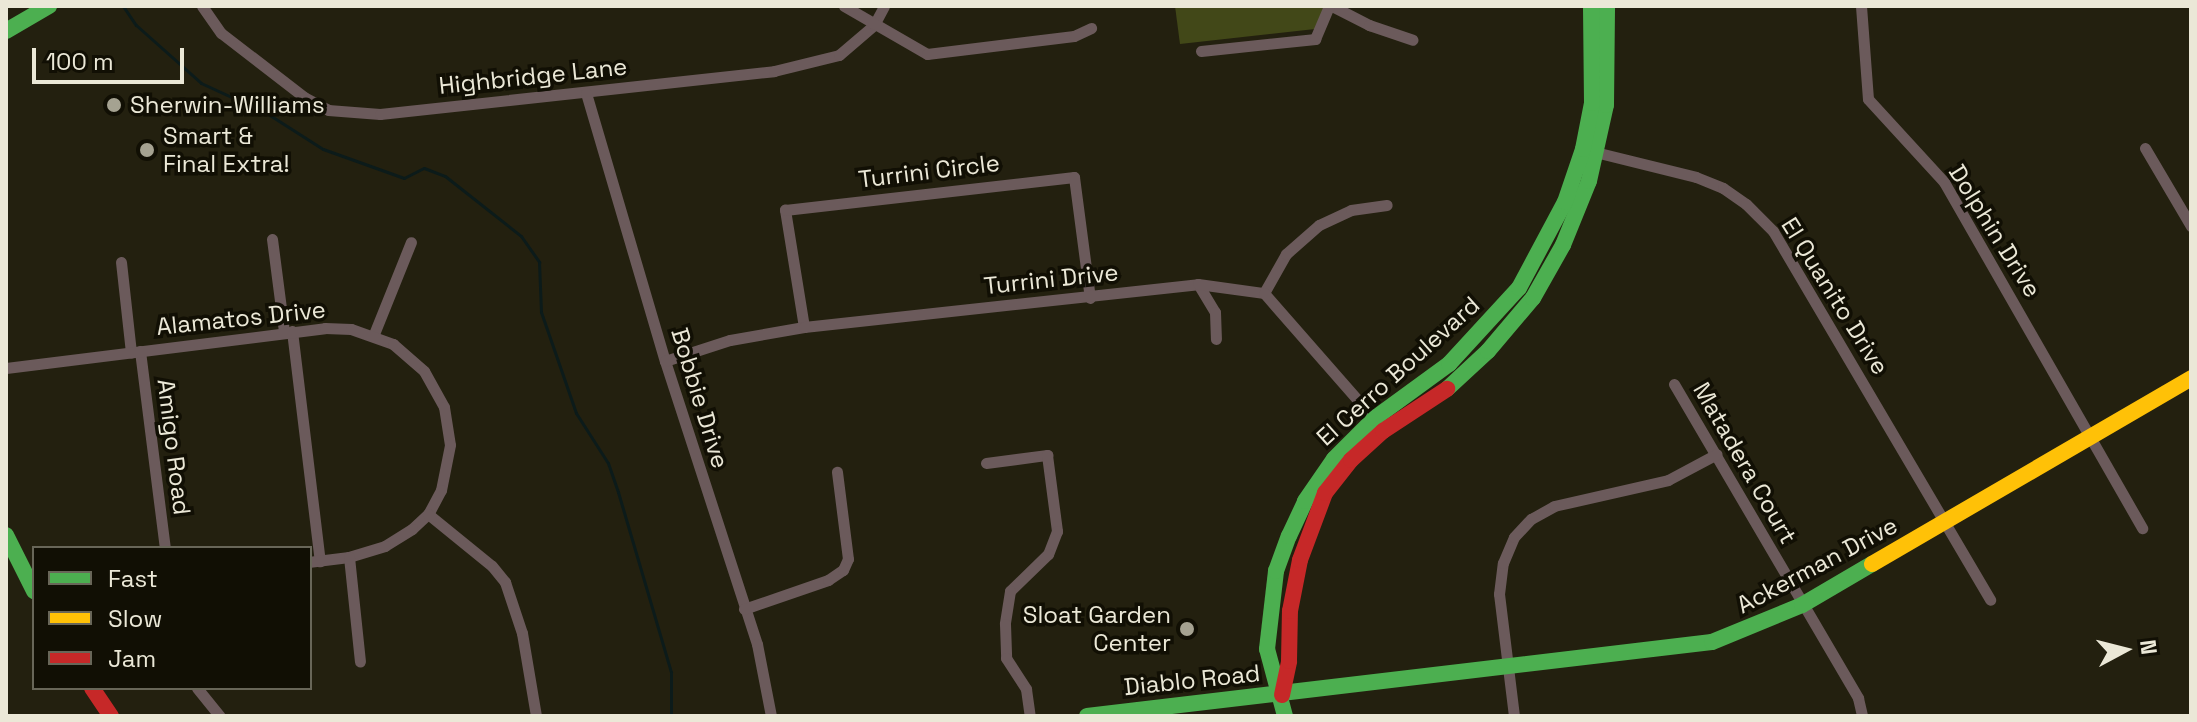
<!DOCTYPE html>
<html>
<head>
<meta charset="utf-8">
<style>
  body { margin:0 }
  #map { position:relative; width:2197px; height:722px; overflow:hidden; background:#23200f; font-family:"Space Grotesk",sans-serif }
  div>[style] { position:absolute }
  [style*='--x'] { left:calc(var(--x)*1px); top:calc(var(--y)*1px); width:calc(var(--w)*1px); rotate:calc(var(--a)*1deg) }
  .green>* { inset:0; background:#424818 }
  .stream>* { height:3px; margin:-1.5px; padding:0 1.5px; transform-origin:1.5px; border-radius:1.5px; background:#0c1b1a }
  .street>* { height:11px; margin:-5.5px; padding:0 5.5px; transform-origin:5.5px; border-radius:5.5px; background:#6b5a5b }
  .fast>* { height:16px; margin:-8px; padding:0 8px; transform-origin:8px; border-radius:8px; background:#4caf50 }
  .slow>* { height:16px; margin:-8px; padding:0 8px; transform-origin:8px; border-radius:8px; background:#ffc107 }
  .jam>* { height:16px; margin:-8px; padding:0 8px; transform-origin:8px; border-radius:8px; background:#c62828 }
  .dots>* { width:22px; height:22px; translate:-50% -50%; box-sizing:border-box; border:4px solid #110f04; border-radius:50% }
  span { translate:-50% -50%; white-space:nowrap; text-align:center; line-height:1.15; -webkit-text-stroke:7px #110f04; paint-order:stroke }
  .street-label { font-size:24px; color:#ebe8d7 }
  .poi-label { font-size:24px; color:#ebe8d7 }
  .left { translate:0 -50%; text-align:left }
  .right { translate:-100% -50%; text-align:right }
  .frame { position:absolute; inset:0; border:8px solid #ebe8d7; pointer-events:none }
  .legend { position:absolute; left:32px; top:546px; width:280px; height:144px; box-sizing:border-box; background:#110f04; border:2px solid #686658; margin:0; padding:10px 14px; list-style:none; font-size:24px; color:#ebe8d7 }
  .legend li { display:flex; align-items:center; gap:16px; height:40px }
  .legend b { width:40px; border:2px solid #686658 }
  .north { position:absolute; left:2085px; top:610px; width:80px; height:80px; -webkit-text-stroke:6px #110f04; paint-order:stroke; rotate:83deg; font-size:22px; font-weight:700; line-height:32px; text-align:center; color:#ebe8d7 }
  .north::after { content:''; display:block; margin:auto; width:28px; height:36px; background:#ebe8d7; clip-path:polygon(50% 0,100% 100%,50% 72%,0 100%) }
  .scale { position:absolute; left:32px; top:48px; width:152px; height:36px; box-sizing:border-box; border:4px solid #ebe8d7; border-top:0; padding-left:10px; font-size:24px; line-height:28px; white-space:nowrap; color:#ebe8d7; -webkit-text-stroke:6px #110f04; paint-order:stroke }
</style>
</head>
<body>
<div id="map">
  <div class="green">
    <i style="clip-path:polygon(1175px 6px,1325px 6px,1315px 29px,1180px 44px)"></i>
  </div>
  <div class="stream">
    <i style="--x:123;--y:6;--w:23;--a:56"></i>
    <i style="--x:136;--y:25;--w:87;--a:41.7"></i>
    <i style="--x:201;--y:83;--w:74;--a:24.8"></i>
    <i style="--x:268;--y:114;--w:65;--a:32.5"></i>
    <i style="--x:323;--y:149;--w:86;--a:19.7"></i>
    <i style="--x:404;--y:178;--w:22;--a:-27"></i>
    <i style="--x:424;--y:168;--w:22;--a:21"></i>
    <i style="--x:445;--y:176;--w:97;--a:38.3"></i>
    <i style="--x:521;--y:236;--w:32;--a:55"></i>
    <i style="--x:539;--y:262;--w:50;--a:87.7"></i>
    <i style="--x:541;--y:312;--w:107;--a:70.9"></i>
    <i style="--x:576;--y:413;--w:59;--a:57.4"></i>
    <i style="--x:608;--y:463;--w:31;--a:71"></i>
    <i style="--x:618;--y:492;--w:188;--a:73.6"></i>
    <i style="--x:671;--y:672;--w:44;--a:90"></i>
  </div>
  <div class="street">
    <i style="--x:202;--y:6;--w:33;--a:55"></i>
    <i style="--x:221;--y:33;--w:105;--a:37.6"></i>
    <i style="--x:304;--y:97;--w:27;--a:28"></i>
    <i style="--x:328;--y:110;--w:52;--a:4.4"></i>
    <i style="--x:380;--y:114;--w:396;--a:-6.2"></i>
    <i style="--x:774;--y:71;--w:67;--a:-13.8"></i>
    <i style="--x:839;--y:55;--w:46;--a:-40.6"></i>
    <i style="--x:874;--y:25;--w:21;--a:-62"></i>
    <i style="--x:844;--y:6;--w:96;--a:30"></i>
    <i style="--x:927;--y:54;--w:148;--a:-7"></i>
    <i style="--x:1074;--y:36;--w:19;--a:-25"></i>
    <i style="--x:1332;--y:6;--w:42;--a:27.2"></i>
    <i style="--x:1369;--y:25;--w:46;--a:18.8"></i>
    <i style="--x:1861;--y:6;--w:93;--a:85.7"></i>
    <i style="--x:1868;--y:99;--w:113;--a:47.5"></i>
    <i style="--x:1944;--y:182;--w:399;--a:60.2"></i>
    <i style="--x:1201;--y:51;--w:115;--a:-6"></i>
    <i style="--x:1315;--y:39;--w:36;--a:-67"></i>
    <i style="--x:586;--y:93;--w:279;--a:73.6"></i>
    <i style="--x:665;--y:361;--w:298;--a:72"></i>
    <i style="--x:757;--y:644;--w:73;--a:79"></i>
    <i style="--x:2145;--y:148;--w:91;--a:59.5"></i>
    <i style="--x:1591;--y:151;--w:108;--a:13.9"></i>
    <i style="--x:1696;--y:177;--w:29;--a:22"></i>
    <i style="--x:1723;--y:188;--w:28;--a:35"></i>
    <i style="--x:1746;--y:204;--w:38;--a:45"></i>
    <i style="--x:1773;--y:231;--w:428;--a:59.5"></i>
    <i style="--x:272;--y:239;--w:94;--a:82.6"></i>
    <i style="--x:121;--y:262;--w:91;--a:83.7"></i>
    <i style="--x:1198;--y:284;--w:33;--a:59"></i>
    <i style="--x:1215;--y:312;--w:27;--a:88"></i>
    <i style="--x:1264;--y:293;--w:45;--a:-60.6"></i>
    <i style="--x:1286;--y:254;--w:44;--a:-41.3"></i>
    <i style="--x:1319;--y:225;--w:35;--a:-25"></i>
    <i style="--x:1351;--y:210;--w:36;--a:-8"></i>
    <i style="--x:804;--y:327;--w:119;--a:-99.2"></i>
    <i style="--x:785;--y:210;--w:291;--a:-6.5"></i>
    <i style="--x:1074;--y:177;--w:122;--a:82.5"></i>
    <i style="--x:292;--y:331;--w:232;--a:83.1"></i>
    <i style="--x:374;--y:334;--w:99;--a:-68.1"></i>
    <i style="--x:140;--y:351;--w:199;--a:82.8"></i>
    <i style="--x:665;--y:361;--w:68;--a:-17.9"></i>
    <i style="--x:730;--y:340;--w:75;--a:-10"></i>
    <i style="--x:804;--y:327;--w:396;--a:-6.2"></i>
    <i style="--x:1198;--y:284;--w:67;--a:7.8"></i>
    <i style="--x:1264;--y:293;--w:173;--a:48.8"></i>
    <i style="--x:6;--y:368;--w:321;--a:-7.1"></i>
    <i style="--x:325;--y:328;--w:26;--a:2"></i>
    <i style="--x:351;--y:329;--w:45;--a:19.7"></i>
    <i style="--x:393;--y:344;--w:41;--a:41.1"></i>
    <i style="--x:424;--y:371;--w:41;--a:60.9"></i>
    <i style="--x:444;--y:407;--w:38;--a:81"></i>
    <i style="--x:450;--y:445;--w:46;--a:101.3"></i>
    <i style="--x:441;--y:490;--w:27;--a:118"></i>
    <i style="--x:428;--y:514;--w:22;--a:137"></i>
    <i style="--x:412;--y:529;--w:32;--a:148"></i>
    <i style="--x:385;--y:546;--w:38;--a:163"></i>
    <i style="--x:349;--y:557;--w:39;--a:173"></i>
    <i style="--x:1674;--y:384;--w:364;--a:59.6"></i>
    <i style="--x:1858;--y:698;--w:18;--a:77"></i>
    <i style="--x:986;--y:463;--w:62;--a:-7.5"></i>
    <i style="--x:1047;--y:455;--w:77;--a:82.5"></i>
    <i style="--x:1057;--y:531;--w:25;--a:111"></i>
    <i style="--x:1048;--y:554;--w:53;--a:135.8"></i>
    <i style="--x:1010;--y:591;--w:33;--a:99"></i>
    <i style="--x:1005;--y:624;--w:34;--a:88"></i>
    <i style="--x:1006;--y:658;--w:37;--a:57"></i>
    <i style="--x:1026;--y:689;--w:27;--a:82"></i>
    <i style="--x:428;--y:514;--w:82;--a:39.1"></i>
    <i style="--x:492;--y:566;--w:21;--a:51"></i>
    <i style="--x:505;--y:582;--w:54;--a:71.6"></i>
    <i style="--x:522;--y:633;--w:84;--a:80.4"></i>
    <i style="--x:349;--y:557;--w:105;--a:84"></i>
    <i style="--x:744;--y:609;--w:89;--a:-19"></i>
    <i style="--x:828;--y:580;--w:18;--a:-34"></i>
    <i style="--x:843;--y:570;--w:12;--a:-66"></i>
    <i style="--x:848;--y:559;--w:88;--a:-97.2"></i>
    <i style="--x:197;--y:688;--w:36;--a:51"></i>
    <i style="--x:1514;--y:716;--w:123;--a:-97"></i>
    <i style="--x:1499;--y:594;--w:31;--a:-83"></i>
    <i style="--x:1503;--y:563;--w:28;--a:-67"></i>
    <i style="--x:1514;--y:537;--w:25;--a:-47"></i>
    <i style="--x:1531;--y:519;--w:26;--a:-29"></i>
    <i style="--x:1554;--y:506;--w:117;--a:-12.8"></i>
    <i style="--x:1668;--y:480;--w:55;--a:-28"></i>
  </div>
  <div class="fast">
    <i style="--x:6;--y:31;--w:50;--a:-30.2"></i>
    <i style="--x:1447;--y:389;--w:56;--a:-42.8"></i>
    <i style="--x:1488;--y:351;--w:70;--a:-49.7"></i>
    <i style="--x:1533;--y:298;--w:61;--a:-60.5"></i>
    <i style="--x:1563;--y:245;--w:69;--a:-67.9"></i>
    <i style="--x:1589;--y:181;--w:78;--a:-77.4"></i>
    <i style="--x:1606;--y:105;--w:99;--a:-89.4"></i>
    <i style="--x:6;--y:535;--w:63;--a:63.4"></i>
    <i style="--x:1087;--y:716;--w:629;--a:-6.75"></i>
    <i style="--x:1712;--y:642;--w:97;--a:-22.3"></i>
    <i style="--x:1802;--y:605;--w:81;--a:-30.4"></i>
    <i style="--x:1285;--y:716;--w:69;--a:-105"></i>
    <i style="--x:1267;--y:649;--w:79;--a:-83.4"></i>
    <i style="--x:1276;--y:571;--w:37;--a:-70"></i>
    <i style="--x:1289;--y:536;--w:38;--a:-65"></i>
    <i style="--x:1305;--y:501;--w:51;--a:-55.4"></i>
    <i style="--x:1334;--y:459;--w:58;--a:-45"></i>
    <i style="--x:1375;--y:418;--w:92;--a:-36.1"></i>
    <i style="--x:1449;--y:364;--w:103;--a:-47.4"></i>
    <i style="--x:1519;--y:288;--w:98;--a:-61.9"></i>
    <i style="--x:1565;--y:202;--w:56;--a:-71.2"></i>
    <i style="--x:1583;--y:149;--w:47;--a:-78.9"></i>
    <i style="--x:1592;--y:103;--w:97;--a:-90.6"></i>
  </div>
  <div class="slow">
    <i style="--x:1872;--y:564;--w:369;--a:-30.2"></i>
  </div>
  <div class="jam">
    <i style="--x:92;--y:688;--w:34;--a:56"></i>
    <i style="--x:1282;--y:695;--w:35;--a:-78"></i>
    <i style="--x:1289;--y:661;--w:50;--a:-88.9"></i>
    <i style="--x:1290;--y:611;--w:52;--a:-78.9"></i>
    <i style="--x:1300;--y:560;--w:72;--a:-69.5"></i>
    <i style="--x:1325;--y:493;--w:42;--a:-51.8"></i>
    <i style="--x:1351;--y:460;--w:43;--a:-42.2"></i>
    <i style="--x:1383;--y:431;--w:77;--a:-33.3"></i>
  </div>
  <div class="dots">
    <i style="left:114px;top:105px;background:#a5a291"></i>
    <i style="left:147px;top:150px;background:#a5a291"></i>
    <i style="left:1187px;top:629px;background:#a5a291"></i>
  </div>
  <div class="street-label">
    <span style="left:533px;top:76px;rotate:-6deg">Highbridge Lane</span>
    <span style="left:929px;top:171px;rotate:-7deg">Turrini Circle</span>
    <span style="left:1995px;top:231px;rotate:58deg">Dolphin Drive</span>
    <span style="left:1051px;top:279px;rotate:-6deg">Turrini Drive</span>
    <span style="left:1835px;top:296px;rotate:58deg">El Quanito Drive</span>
    <span style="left:241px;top:318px;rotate:-6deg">Alamatos Drive</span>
    <span style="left:1398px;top:371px;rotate:-42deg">El Cerro Boulevard</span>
    <span style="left:700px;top:398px;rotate:73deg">Bobbie Drive</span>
    <span style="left:174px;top:447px;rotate:83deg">Amigo Road</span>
    <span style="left:1745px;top:463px;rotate:60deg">Matadera Court</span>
    <span style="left:1817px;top:565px;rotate:-28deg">Ackerman Drive</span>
    <span style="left:1192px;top:680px;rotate:-6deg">Diablo Road</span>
  </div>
  <div class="poi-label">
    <span class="left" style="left:130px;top:105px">Sherwin-Williams</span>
    <span class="left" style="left:163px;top:150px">Smart &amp;<br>Final Extra!</span>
    <span class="right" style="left:1171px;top:629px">Sloat Garden<br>Center</span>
  </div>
  <div class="frame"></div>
  <ul class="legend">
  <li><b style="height:10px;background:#4caf50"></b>Fast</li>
  <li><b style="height:10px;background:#ffc107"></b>Slow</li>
  <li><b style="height:10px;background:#c62828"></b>Jam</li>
  </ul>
  <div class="north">N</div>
  <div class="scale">100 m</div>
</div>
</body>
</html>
